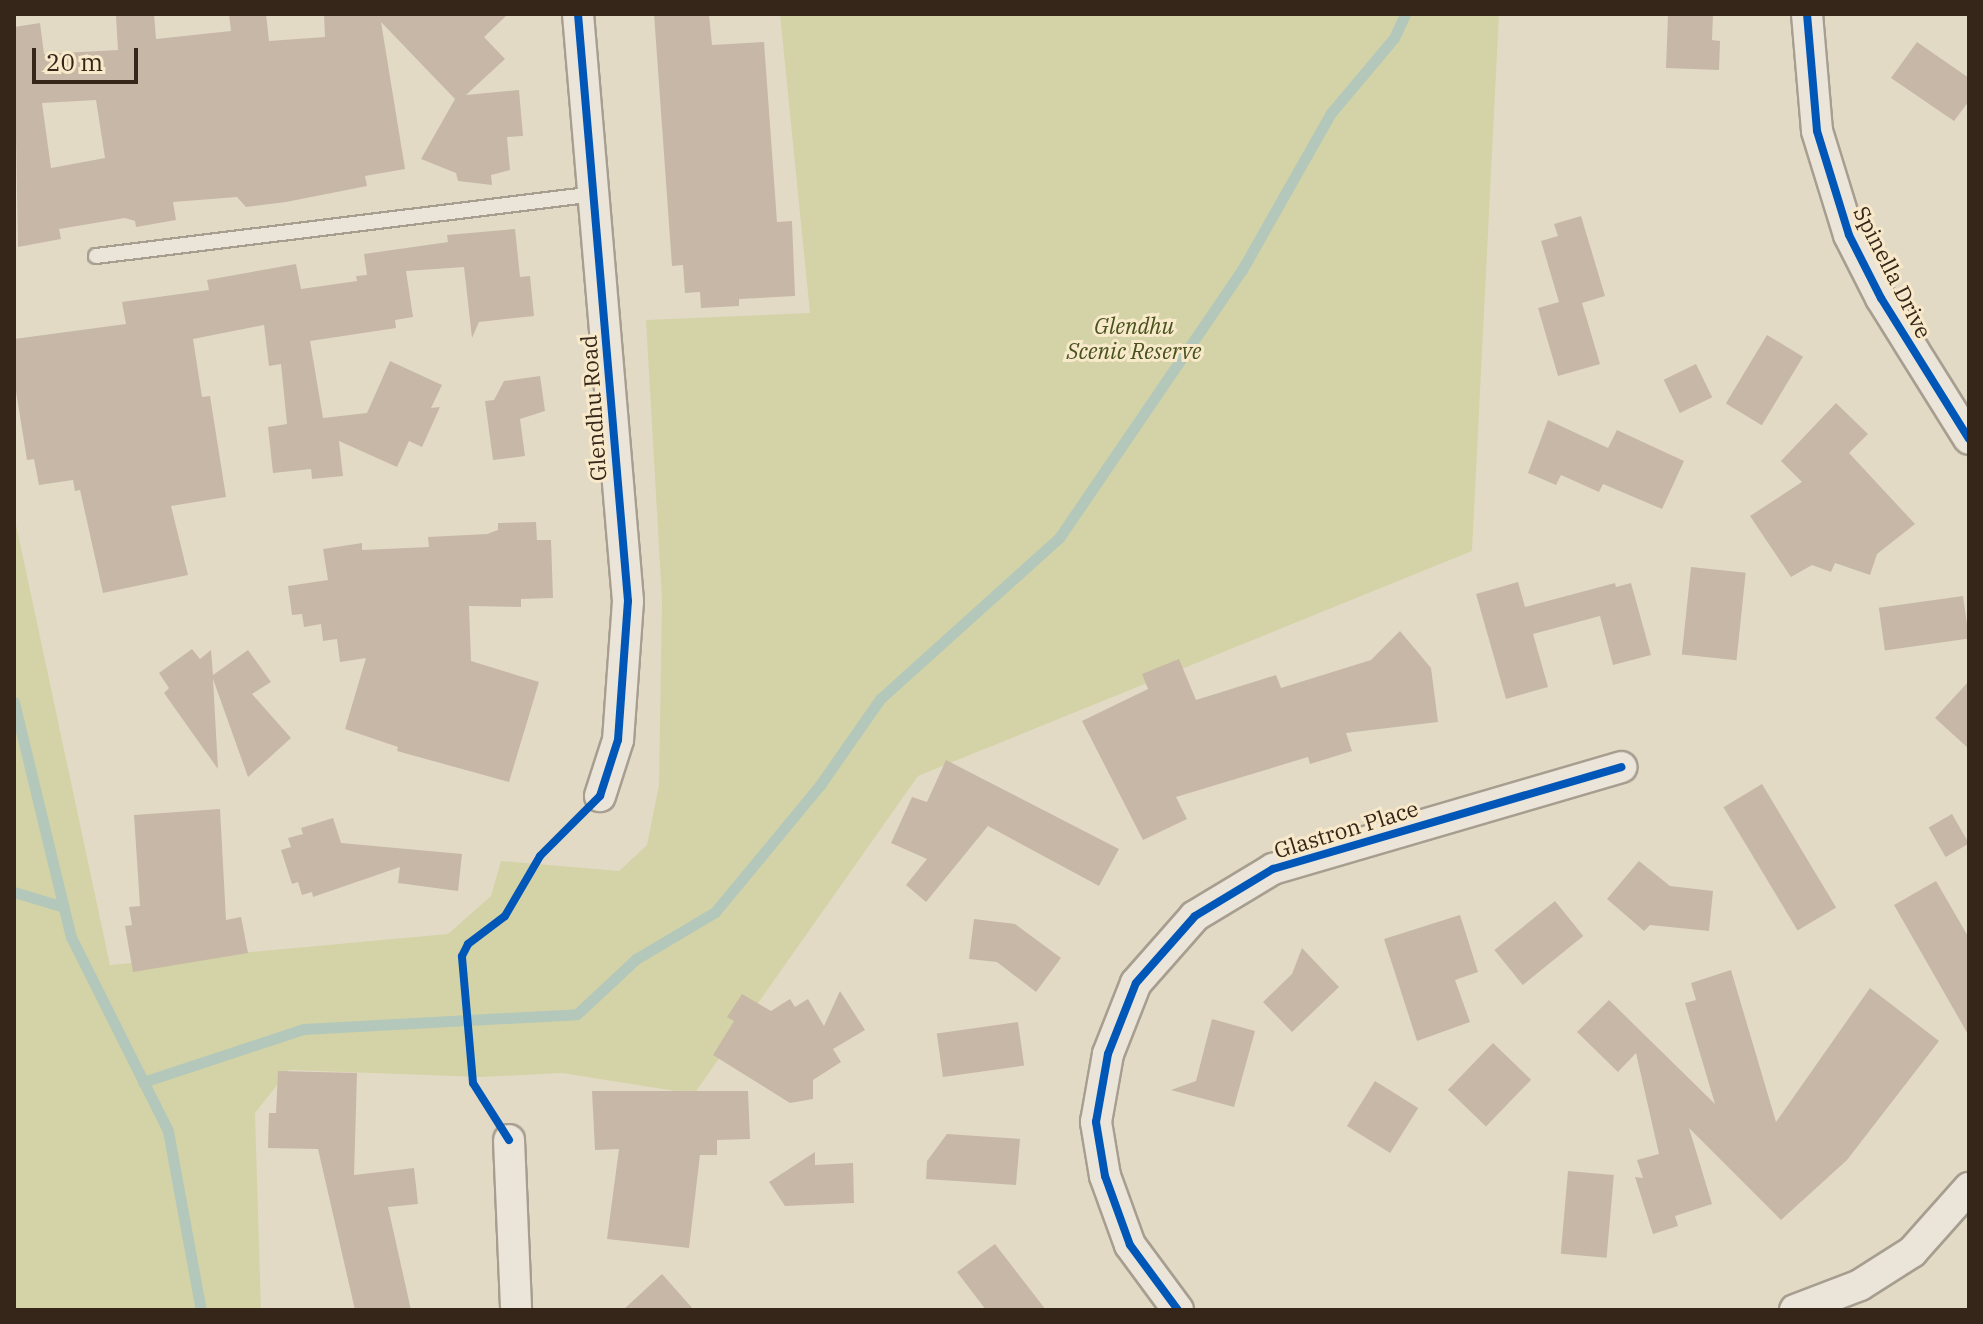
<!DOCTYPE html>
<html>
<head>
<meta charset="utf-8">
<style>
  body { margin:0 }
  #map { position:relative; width:1983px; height:1324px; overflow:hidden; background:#e3dac6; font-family:"IBM Plex Serif",serif }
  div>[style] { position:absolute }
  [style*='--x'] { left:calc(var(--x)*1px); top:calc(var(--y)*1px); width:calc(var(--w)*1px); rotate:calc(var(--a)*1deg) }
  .green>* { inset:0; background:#d4d3a7 }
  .stream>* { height:11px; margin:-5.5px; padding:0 5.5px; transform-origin:5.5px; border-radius:5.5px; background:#b3c8ba }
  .building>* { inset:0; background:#c7b7a7; transform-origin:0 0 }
  .roads { filter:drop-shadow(2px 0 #a79e90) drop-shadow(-2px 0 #a79e90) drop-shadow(0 2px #a79e90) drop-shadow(0 -2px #a79e90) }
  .lane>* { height:14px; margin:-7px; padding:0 7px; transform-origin:7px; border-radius:7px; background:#ebe4d8 }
  .street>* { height:30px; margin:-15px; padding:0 15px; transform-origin:15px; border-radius:15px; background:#ebe4d8 }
  .cycleway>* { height:8px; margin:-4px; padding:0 4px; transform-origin:4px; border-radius:4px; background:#0057b8 }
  span { translate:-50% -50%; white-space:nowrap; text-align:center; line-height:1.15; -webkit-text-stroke:6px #f7e9c9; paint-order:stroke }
  .street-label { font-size:22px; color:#352619 }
  .park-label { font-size:22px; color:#47521e; font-style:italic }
  .frame { position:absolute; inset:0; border:16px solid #352619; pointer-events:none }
  .scale { position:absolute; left:32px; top:48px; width:106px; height:36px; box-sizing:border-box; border:4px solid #352619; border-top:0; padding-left:10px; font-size:24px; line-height:28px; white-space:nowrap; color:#352619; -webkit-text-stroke:6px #f7e9c9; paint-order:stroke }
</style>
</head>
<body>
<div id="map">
  <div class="green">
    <i style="clip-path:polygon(780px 14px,1499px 14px,1472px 551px,918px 776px,694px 1094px,562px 1073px,481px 1077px,289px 1070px,255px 1113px,261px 1310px,14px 1310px,14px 515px,110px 965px,448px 934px,491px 896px,501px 861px,619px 871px,647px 845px,659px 785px,662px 600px,646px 320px,810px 313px)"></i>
  </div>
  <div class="stream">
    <i style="--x:14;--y:702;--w:242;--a:76.4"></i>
    <i style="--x:71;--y:937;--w:217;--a:63.4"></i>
    <i style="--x:168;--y:1131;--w:182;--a:79.6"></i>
    <i style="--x:14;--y:892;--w:52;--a:16.7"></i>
    <i style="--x:143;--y:1082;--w:169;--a:-18.3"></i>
    <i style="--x:303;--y:1029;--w:274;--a:-3.1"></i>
    <i style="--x:577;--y:1014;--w:81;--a:-43"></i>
    <i style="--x:636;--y:959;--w:92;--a:-30.7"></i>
    <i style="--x:715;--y:912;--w:165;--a:-50.4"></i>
    <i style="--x:820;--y:785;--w:105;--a:-55.1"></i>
    <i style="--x:880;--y:699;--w:241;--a:-42"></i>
    <i style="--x:1059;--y:538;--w:325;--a:-55.7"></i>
    <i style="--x:1242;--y:270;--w:180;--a:-60.5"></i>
    <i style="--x:1331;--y:113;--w:98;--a:-50"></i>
    <i style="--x:1394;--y:38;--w:26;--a:-65"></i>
  </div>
  <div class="building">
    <i style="clip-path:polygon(evenodd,154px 14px,156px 39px,231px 31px,229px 14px,266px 14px,269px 41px,325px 37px,324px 14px,508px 14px,484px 37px,505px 59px,466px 95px,519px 90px,523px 136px,507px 137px,510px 170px,491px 175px,492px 185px,458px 181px,456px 173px,421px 159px,455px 99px,381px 22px,405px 169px,365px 176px,367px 186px,286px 202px,246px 207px,237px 197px,173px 202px,176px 220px,136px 227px,135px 221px,125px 218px,59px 229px,61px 239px,18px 247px,14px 27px,40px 23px,44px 54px,118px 50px,116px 16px,154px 14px,96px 100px,105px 158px,51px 168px,42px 103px,96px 100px)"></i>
    <i style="clip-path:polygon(654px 14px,709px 14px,712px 45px,764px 42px,777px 222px,792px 221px,795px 296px,739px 299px,739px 306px,701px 308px,700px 292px,685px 293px,683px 265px,672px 266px)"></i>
    <i style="clip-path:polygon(1668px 14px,1713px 14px,1712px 40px,1720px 41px,1719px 70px,1666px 68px)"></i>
    <i style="clip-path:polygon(1917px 42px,1969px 78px,1969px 101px,1954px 121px,1891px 78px)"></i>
    <i style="clip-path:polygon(1581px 216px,1605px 296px,1582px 303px,1600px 364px,1558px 376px,1538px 308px,1559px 302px,1541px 241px,1558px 236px,1554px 224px)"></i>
    <i style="clip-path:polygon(515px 229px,520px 277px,530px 276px,534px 316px,479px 322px,472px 338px,464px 267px,406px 271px,413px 317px,395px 320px,396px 328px,310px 341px,323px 418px,367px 413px,390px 361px,442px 385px,431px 408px,440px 407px,422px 447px,409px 441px,397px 467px,339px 441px,343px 476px,312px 479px,311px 469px,273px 473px,268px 427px,287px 424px,281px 364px,269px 366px,264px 325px,193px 339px,202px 397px,210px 396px,226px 497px,171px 506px,188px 575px,103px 593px,80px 490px,75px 491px,73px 480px,39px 485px,34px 459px,27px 460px,14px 379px,14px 339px,126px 324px,122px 302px,209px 290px,207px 280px,296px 264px,301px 289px,357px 281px,356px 276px,367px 275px,364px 254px,448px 242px,447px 235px)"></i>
    <i style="left:1767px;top:335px;width:42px;height:80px;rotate:31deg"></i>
    <i style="left:1696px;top:364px;width:37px;height:36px;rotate:64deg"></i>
    <i style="clip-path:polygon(540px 376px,545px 411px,520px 419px,525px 456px,493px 460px,485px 401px,494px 400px,504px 381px)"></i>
    <i style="clip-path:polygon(1836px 403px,1868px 434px,1849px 453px,1915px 524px,1877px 554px,1870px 575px,1835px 563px,1831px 572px,1812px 565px,1791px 577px,1750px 516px,1802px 482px,1781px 461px)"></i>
    <i style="clip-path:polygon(1548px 420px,1608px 448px,1617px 430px,1684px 461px,1662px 509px,1603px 484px,1599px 492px,1561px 475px,1556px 485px,1528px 473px)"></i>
    <i style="clip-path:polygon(536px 522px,537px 540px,551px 540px,553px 598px,521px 599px,521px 607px,469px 606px,471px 661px,539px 682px,509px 782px,397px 751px,398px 747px,345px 729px,366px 658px,340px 662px,337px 639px,323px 641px,321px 624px,304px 627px,302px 614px,292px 615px,288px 586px,328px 580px,323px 549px,362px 543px,362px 550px,429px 547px,428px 537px,487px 534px,498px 530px,498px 523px)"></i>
    <i style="left:1691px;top:567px;width:55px;height:88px;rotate:6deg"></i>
    <i style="clip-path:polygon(1518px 582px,1525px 607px,1615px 583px,1616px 587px,1631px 583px,1651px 655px,1613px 665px,1600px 616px,1533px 634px,1548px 687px,1506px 699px,1476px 594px)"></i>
    <i style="left:1963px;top:596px;width:43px;height:85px;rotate:82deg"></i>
    <i style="clip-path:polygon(1400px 631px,1431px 668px,1438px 722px,1346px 733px,1352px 751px,1310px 764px,1308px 757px,1176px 797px,1187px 819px,1143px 840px,1082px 721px,1148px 689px,1142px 674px,1179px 659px,1196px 700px,1276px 675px,1281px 688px,1371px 660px)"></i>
    <i style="clip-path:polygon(192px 649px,200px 659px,211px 650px,213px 675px,248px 650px,271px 682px,252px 694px,291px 738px,248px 777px,213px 679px,218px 769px,164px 693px,169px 688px,159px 673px)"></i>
    <i style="clip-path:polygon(1969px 681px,1969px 749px,1935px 718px)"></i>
    <i style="clip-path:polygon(946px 760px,1119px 849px,1099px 886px,988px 826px,926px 902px,906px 885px,927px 859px,891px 843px,912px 797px,927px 802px)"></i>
    <i style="left:1762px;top:784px;width:144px;height:45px;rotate:59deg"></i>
    <i style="clip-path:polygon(220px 809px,226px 920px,241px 917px,248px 953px,133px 972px,125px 926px,132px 925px,129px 907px,140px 906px,134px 815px)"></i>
    <i style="left:1952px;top:814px;width:34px;height:27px;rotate:60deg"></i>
    <i style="clip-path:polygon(333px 818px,341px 843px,462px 854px,458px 891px,398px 883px,400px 867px,313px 897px,312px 892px,302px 895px,298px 882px,292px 884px,281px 850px,291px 847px,288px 838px,303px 834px,301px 828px)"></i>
    <i style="clip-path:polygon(1639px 861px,1670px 886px,1713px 891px,1709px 931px,1650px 925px,1644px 931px,1607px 899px)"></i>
    <i style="clip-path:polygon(1936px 881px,1969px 938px,1969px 1036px,1894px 905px)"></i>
    <i style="left:1555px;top:901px;width:45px;height:78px;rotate:51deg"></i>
    <i style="clip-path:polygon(1460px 915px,1478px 972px,1455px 980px,1470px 1022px,1417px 1041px,1384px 939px)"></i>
    <i style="clip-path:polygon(974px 919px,1015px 924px,1061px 958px,1036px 992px,997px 962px,969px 959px)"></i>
    <i style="clip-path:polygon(1302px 948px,1339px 987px,1292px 1032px,1263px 1002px,1292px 974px)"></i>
    <i style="clip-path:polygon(1731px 970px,1776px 1122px,1870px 988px,1939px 1041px,1847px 1160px,1781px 1220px,1689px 1128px,1712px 1204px,1675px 1216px,1678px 1226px,1653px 1234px,1635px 1177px,1643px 1178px,1637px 1160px,1659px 1154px,1636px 1053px,1618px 1072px,1577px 1032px,1609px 1000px,1715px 1104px,1685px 1003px,1696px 1000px,1691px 983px)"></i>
    <i style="clip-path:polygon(840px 991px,865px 1030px,833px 1049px,841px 1062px,813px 1080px,813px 1099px,790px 1103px,713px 1055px,734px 1021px,727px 1017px,742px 994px,771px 1011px,790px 999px,795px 1007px,808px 999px,824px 1026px)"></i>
    <i style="clip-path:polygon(1212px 1019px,1255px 1031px,1234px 1107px,1171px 1090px,1196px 1081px)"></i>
    <i style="left:1018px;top:1022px;width:44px;height:82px;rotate:82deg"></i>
    <i style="left:1493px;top:1043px;width:53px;height:65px;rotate:44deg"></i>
    <i style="clip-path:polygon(278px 1071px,357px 1073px,354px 1175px,414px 1168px,418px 1204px,388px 1207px,411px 1310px,355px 1310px,318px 1149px,268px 1148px,269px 1113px,276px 1113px)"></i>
    <i style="left:1375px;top:1081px;width:51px;height:53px;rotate:32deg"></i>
    <i style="clip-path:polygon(592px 1091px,748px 1091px,750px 1139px,717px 1140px,717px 1155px,700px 1155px,689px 1248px,607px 1239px,619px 1149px,595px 1150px)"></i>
    <i style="clip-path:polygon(947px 1134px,1020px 1139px,1016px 1185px,926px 1179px,927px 1161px)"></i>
    <i style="clip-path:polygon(815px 1152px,815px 1165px,853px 1163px,854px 1203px,785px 1206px,769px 1182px)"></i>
    <i style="left:1568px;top:1171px;width:46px;height:83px;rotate:5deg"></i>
    <i style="clip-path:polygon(995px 1244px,1046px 1310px,986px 1310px,957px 1272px)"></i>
    <i style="clip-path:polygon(662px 1274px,694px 1310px,623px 1310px)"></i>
  </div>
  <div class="roads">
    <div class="lane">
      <i style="--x:96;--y:256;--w:503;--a:-7.08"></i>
    </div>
    <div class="street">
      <i style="--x:578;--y:14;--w:589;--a:85.13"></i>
      <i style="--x:628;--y:601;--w:139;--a:94.1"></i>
      <i style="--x:618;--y:740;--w:59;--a:107.8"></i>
      <i style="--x:1807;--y:14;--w:117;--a:85.1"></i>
      <i style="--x:1817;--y:131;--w:109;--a:72.9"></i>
      <i style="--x:1849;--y:235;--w:71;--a:63.1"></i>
      <i style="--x:1881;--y:298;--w:166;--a:58"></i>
      <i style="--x:509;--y:1140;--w:170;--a:87.6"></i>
      <i style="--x:1178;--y:1310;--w:81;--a:-126.4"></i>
      <i style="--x:1130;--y:1245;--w:73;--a:-109.9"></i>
      <i style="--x:1105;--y:1176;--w:55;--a:-99.5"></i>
      <i style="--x:1096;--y:1122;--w:69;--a:-80"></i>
      <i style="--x:1108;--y:1054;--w:76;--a:-68.5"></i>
      <i style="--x:1136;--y:983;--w:89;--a:-48.6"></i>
      <i style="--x:1195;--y:916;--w:91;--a:-31.1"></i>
      <i style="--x:1273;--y:869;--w:363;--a:-16.3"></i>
      <i style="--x:1795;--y:1310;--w:70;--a:-21"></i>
      <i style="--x:1860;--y:1285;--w:62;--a:-32.4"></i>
      <i style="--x:1912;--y:1252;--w:86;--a:-48.3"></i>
    </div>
  </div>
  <div class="cycleway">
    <i style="--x:1807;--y:14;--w:117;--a:85.1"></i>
    <i style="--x:1817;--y:131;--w:109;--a:72.9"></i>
    <i style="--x:1849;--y:235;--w:71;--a:63.1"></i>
    <i style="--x:1881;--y:298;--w:166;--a:58"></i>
    <i style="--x:509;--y:1140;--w:67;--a:-122.3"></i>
    <i style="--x:473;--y:1083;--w:127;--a:-95"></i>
    <i style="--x:462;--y:956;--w:13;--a:-63"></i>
    <i style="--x:468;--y:944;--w:46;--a:-37.1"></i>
    <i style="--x:505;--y:916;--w:69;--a:-59.7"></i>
    <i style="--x:540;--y:856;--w:85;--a:-45"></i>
    <i style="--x:600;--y:796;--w:59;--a:-72.2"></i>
    <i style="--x:618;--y:740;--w:139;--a:-85.9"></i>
    <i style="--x:628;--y:601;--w:589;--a:-94.87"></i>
    <i style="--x:1178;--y:1310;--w:81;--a:-126.4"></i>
    <i style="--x:1130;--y:1245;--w:73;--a:-109.9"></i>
    <i style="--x:1105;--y:1176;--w:55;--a:-99.5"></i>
    <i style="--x:1096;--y:1122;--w:69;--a:-80"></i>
    <i style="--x:1108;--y:1054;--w:76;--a:-68.5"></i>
    <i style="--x:1136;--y:983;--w:89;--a:-48.6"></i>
    <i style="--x:1195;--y:916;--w:91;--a:-31.1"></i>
    <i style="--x:1273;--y:869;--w:363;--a:-16.3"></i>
  </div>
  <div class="street-label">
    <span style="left:1893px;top:272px;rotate:63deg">Spinella Drive</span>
    <span style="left:593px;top:408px;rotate:-94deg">Glendhu Road</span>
    <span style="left:1346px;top:829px;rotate:-17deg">Glastron Place</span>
  </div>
  <div class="park-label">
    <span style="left:1134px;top:338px">Glendhu<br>Scenic Reserve</span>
  </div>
  <div class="frame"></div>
  <div class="scale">20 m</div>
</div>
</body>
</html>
